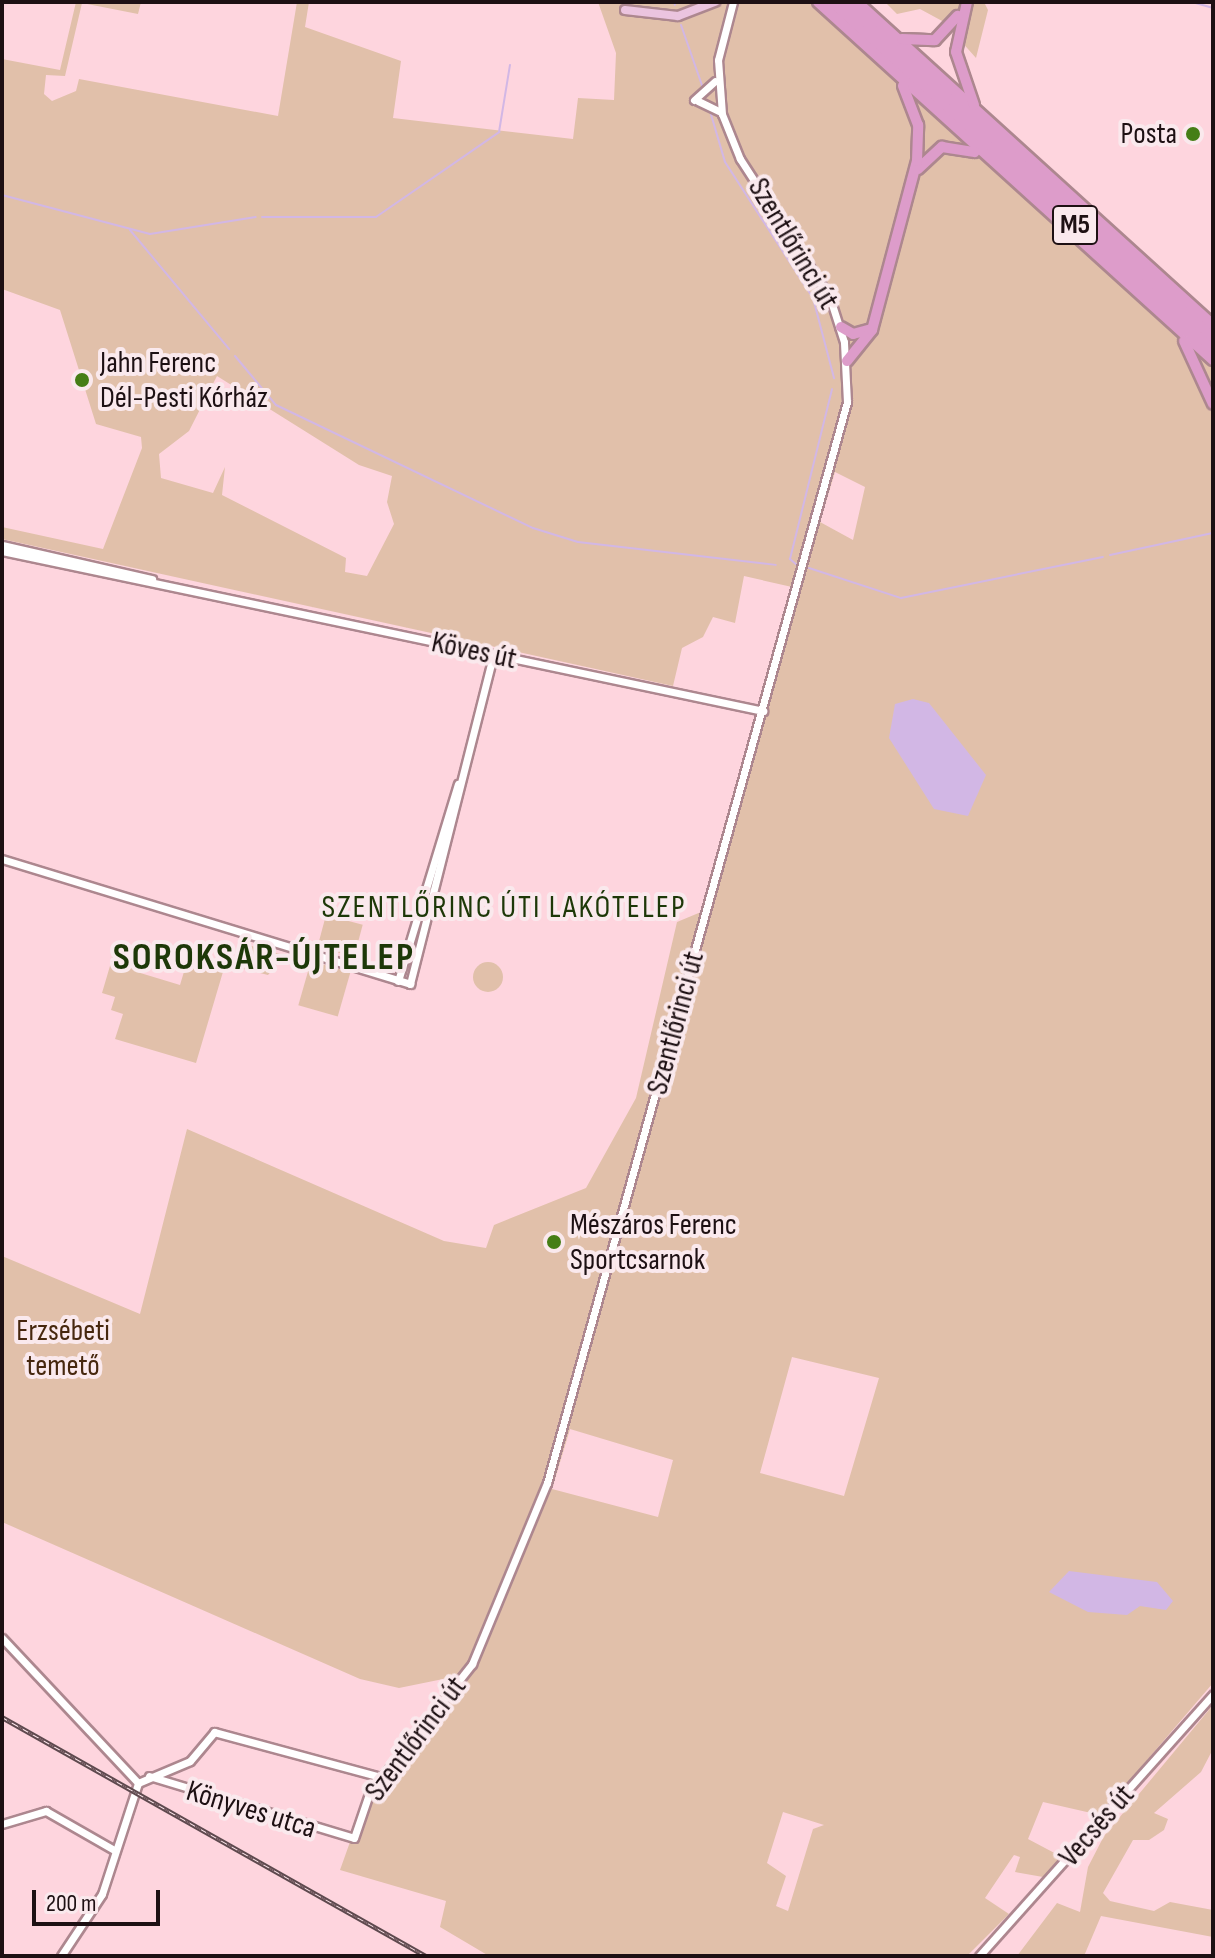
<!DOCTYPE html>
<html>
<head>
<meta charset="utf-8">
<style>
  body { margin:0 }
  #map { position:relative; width:1215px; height:1958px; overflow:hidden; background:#fed5de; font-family:"Sofia Sans Condensed",sans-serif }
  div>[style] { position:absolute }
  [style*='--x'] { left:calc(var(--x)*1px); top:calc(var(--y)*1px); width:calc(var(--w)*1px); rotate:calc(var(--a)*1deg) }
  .green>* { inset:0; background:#e1c0aa; transform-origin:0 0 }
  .round { border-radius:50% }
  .water>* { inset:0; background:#d2b7e5 }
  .stream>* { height:2px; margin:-1px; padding:0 1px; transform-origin:1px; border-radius:1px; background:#d2b7e5 }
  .roads { filter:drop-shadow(2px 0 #ad878f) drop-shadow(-2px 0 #ad878f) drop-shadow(0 2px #ad878f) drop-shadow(0 -2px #ad878f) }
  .secondary>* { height:7px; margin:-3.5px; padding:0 3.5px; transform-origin:3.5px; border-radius:3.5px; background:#fff }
  .primary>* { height:8px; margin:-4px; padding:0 4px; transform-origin:4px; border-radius:4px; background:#ebc4df }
  .highway>* { height:10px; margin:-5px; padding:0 5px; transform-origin:5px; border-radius:5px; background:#dd9cca }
  .rail>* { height:5px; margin-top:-2.5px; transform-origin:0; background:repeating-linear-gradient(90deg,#fae9ed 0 6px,#5e494e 0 12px); box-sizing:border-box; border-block:2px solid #5e494e }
  .dots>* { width:22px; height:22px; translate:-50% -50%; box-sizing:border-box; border:4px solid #fae9ed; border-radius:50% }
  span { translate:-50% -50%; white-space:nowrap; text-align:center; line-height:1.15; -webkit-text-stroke:8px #fae9ed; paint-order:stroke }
  .shield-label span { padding:2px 6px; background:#fae9ed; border:2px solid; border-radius:6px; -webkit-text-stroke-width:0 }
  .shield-label { font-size:28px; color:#1d1013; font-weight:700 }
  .poi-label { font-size:30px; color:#1d1013 }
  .right { translate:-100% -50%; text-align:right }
  .left { translate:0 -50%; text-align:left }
  .street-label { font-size:30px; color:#1d1013 }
  .park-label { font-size:30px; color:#46270e }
  .neighbourhood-label { font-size:32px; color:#1d3808; letter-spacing:2px }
  .district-label { font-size:38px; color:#1d3808; font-weight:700; letter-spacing:2px }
  .frame { position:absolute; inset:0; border:4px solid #1d1013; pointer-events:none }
  .scale { position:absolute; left:32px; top:1890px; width:128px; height:36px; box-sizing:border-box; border:4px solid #1d1013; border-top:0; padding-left:10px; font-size:24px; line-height:28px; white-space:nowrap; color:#1d1013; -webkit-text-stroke:6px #fae9ed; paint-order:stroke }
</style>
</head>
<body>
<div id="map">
  <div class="green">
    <i style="clip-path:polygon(evenodd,76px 2px,141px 2px,138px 14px,82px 3px,65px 76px,46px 75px,44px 94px,52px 101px,76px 91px,79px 79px,278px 116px,297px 2px,309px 2px,305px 27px,401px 61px,393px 118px,573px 139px,578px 98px,614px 100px,616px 53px,598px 2px,813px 2px,1213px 367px,1213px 1683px,1100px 1815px,1043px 1802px,1028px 1839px,1062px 1857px,1043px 1877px,1015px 1872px,1020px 1857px,1014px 1855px,985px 1898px,1009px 1914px,967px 1956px,489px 1956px,440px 1927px,446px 1901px,340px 1870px,350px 1842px,360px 1840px,372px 1795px,464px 1683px,453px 1677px,399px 1688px,360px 1679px,2px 1522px,2px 1256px,140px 1314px,187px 1129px,444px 1241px,486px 1248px,494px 1225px,586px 1188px,636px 1098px,677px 922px,701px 912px,792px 587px,744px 576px,735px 623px,713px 617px,703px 637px,682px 648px,673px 686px,2px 539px,2px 527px,103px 549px,142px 448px,141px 437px,96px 424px,60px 310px,2px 289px,2px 59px,60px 70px,76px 2px,217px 376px,359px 465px,392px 476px,387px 502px,394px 524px,367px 576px,345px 572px,346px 558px,222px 495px,225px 467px,213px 493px,161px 478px,159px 454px,189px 431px,217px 376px,76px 2px,835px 472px,865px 487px,853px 540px,820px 522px,835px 472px,76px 2px,792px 1357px,879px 1378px,844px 1496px,760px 1473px,792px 1357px,76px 2px,570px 1429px,673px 1460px,658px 1517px,552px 1489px,570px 1429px,76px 2px,783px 1812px,824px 1825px,813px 1829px,788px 1911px,776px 1906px,786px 1876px,767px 1863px,783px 1812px)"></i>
    <i style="clip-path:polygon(885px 2px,984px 2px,988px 10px,976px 58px,944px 22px,920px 9px,897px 14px)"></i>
    <i style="left:326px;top:915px;width:38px;height:33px;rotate:15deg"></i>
    <i style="clip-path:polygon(241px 943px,280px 954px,283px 957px,268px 975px,239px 968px)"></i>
    <i style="clip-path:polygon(115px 949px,141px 956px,137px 972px,180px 985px,189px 955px,225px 965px,196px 1063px,115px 1039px,123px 1014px,111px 1010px,115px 997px,102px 993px)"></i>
    <i style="left:311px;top:961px;width:41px;height:46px;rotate:16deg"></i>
    <i class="round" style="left:473px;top:962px;width:30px;height:30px"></i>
    <i style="clip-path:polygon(1213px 1705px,1213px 1749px,1201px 1772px,1154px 1813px,1168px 1819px,1164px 1830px,1149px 1840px,1133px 1840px,1103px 1893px,1110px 1901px,1154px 1911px,1170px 1902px,1213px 1910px,1213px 1937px,1101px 1916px,1084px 1956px,1017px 1956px,1057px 1903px,1080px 1912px,1088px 1867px,1104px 1836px)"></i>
  </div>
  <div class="water">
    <i style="clip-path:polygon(913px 699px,929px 703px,986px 775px,968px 816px,934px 809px,889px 738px,895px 704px)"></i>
    <i style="clip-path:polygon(1069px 1571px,1157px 1582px,1173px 1601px,1166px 1610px,1140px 1606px,1127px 1615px,1088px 1612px,1049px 1592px)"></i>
  </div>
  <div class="stream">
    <i style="--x:674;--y:2;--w:3;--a:72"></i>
    <i style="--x:1192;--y:2;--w:22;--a:16"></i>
    <i style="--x:681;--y:25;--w:67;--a:70.8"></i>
    <i style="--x:710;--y:111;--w:53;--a:73.6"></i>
    <i style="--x:725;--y:162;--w:162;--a:57.1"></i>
    <i style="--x:813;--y:298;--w:83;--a:75.3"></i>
    <i style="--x:2;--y:195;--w:153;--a:14.8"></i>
    <i style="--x:150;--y:234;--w:107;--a:-9.1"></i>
    <i style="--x:262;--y:217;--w:114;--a:0"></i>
    <i style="--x:376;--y:217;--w:150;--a:-34.6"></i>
    <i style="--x:499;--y:132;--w:68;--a:-80.7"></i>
    <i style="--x:130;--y:230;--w:155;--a:50.2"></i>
    <i style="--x:235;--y:356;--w:64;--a:50.1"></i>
    <i style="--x:276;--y:405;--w:285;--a:25.6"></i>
    <i style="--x:533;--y:528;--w:47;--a:17.3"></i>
    <i style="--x:578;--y:542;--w:199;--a:6.6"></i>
    <i style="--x:1110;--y:555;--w:105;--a:-12.1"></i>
    <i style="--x:798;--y:566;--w:11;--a:-139"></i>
    <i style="--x:790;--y:559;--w:175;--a:-76.1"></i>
    <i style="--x:809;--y:568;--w:97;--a:18.1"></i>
    <i style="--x:901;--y:598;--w:206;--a:-11.5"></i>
  </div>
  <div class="roads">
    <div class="secondary">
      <i style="--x:694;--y:100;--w:28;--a:-42"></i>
      <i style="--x:698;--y:101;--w:25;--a:26"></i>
      <i style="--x:2;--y:545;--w:154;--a:12.8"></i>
      <i style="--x:2;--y:551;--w:778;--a:11.87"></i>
      <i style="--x:2;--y:859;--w:427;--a:17"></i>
      <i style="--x:410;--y:984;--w:339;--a:-75.8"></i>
      <i style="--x:398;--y:981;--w:206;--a:-73.1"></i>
      <i style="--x:2;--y:1638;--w:199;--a:46.8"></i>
      <i style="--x:149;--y:1776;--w:214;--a:16.8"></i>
      <i style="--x:354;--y:1838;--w:46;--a:-71.2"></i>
      <i style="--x:369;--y:1794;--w:166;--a:-51.6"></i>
      <i style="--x:472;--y:1664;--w:196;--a:-67.5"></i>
      <i style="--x:547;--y:1483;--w:1122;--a:-74.49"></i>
      <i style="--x:847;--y:402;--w:60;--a:-92.9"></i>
      <i style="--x:844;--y:342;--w:46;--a:-107.7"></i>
      <i style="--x:830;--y:298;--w:166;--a:-122.9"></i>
      <i style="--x:740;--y:159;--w:48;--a:-111.8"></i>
      <i style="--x:722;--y:114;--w:54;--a:-94.2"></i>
      <i style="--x:718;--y:60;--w:60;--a:-75.5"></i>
      <i style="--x:2;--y:1824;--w:46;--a:-16.5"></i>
      <i style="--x:46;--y:1811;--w:78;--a:29.8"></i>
      <i style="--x:61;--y:1956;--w:74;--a:-56.5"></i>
      <i style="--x:102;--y:1894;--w:117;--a:-72"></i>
      <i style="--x:138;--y:1783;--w:56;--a:-22.9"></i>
      <i style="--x:190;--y:1761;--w:38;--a:-50"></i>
      <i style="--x:214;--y:1732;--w:176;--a:15.1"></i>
      <i style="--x:979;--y:1956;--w:351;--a:-48.2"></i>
    </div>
    <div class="primary">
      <i style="--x:625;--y:10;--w:53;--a:6.5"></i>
      <i style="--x:678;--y:16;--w:40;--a:-21"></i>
    </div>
    <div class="highway">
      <i style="--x:818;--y:2;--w:533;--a:42.19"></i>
      <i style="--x:832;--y:2;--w:515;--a:42.24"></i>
      <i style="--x:844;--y:2;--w:498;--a:42.2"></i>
      <i style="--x:857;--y:2;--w:481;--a:42.2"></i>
      <i style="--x:967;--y:2;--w:51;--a:102.4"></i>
      <i style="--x:956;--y:52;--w:56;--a:71.2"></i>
      <i style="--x:902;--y:39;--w:33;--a:2"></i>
      <i style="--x:935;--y:40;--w:33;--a:-47"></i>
      <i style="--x:918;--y:169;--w:33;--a:-43"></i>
      <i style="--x:942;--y:147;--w:33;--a:9"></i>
      <i style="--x:841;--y:327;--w:14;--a:30"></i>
      <i style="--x:853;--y:334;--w:16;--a:-15"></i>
      <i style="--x:1184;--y:341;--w:69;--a:65.3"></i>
      <i style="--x:847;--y:361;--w:40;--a:-51"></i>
      <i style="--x:872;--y:330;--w:175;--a:-75.1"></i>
      <i style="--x:917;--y:161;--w:36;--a:-88"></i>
      <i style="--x:918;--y:125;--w:42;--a:-111"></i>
    </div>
  </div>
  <div class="rail">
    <i style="--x:2;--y:1717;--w:488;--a:29.4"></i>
  </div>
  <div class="dots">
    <i style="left:1193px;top:134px;background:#457e16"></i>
    <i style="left:82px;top:380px;background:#457e16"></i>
    <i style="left:554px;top:1242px;background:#457e16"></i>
  </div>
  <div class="shield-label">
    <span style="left:1075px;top:225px">M5</span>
  </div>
  <div class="poi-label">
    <span class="right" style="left:1177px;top:134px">Posta</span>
    <span class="left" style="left:100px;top:380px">Jahn Ferenc<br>Dél-Pesti Kórház</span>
    <span class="left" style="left:570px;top:1242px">Mészáros Ferenc<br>Sportcsarnok</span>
  </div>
  <div class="street-label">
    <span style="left:793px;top:244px;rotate:59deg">Szentlőrinci út</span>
    <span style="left:474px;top:651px;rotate:12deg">Köves út</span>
    <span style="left:676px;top:1023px;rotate:-75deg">Szentlőrinci út</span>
    <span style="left:416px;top:1739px;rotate:-53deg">Szentlőrinci út</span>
    <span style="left:251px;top:1810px;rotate:17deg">Könyves utca</span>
    <span style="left:1097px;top:1826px;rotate:-49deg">Vecsés út</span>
  </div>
  <div class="park-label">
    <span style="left:63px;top:1348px">Erzsébeti<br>temető</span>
  </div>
  <div class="neighbourhood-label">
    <span style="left:504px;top:908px">SZENTLŐRINC ÚTI LAKÓTELEP</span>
  </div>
  <div class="district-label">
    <span style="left:264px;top:958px">SOROKSÁR-ÚJTELEP</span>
  </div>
  <div class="frame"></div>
  <div class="scale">200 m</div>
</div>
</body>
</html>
